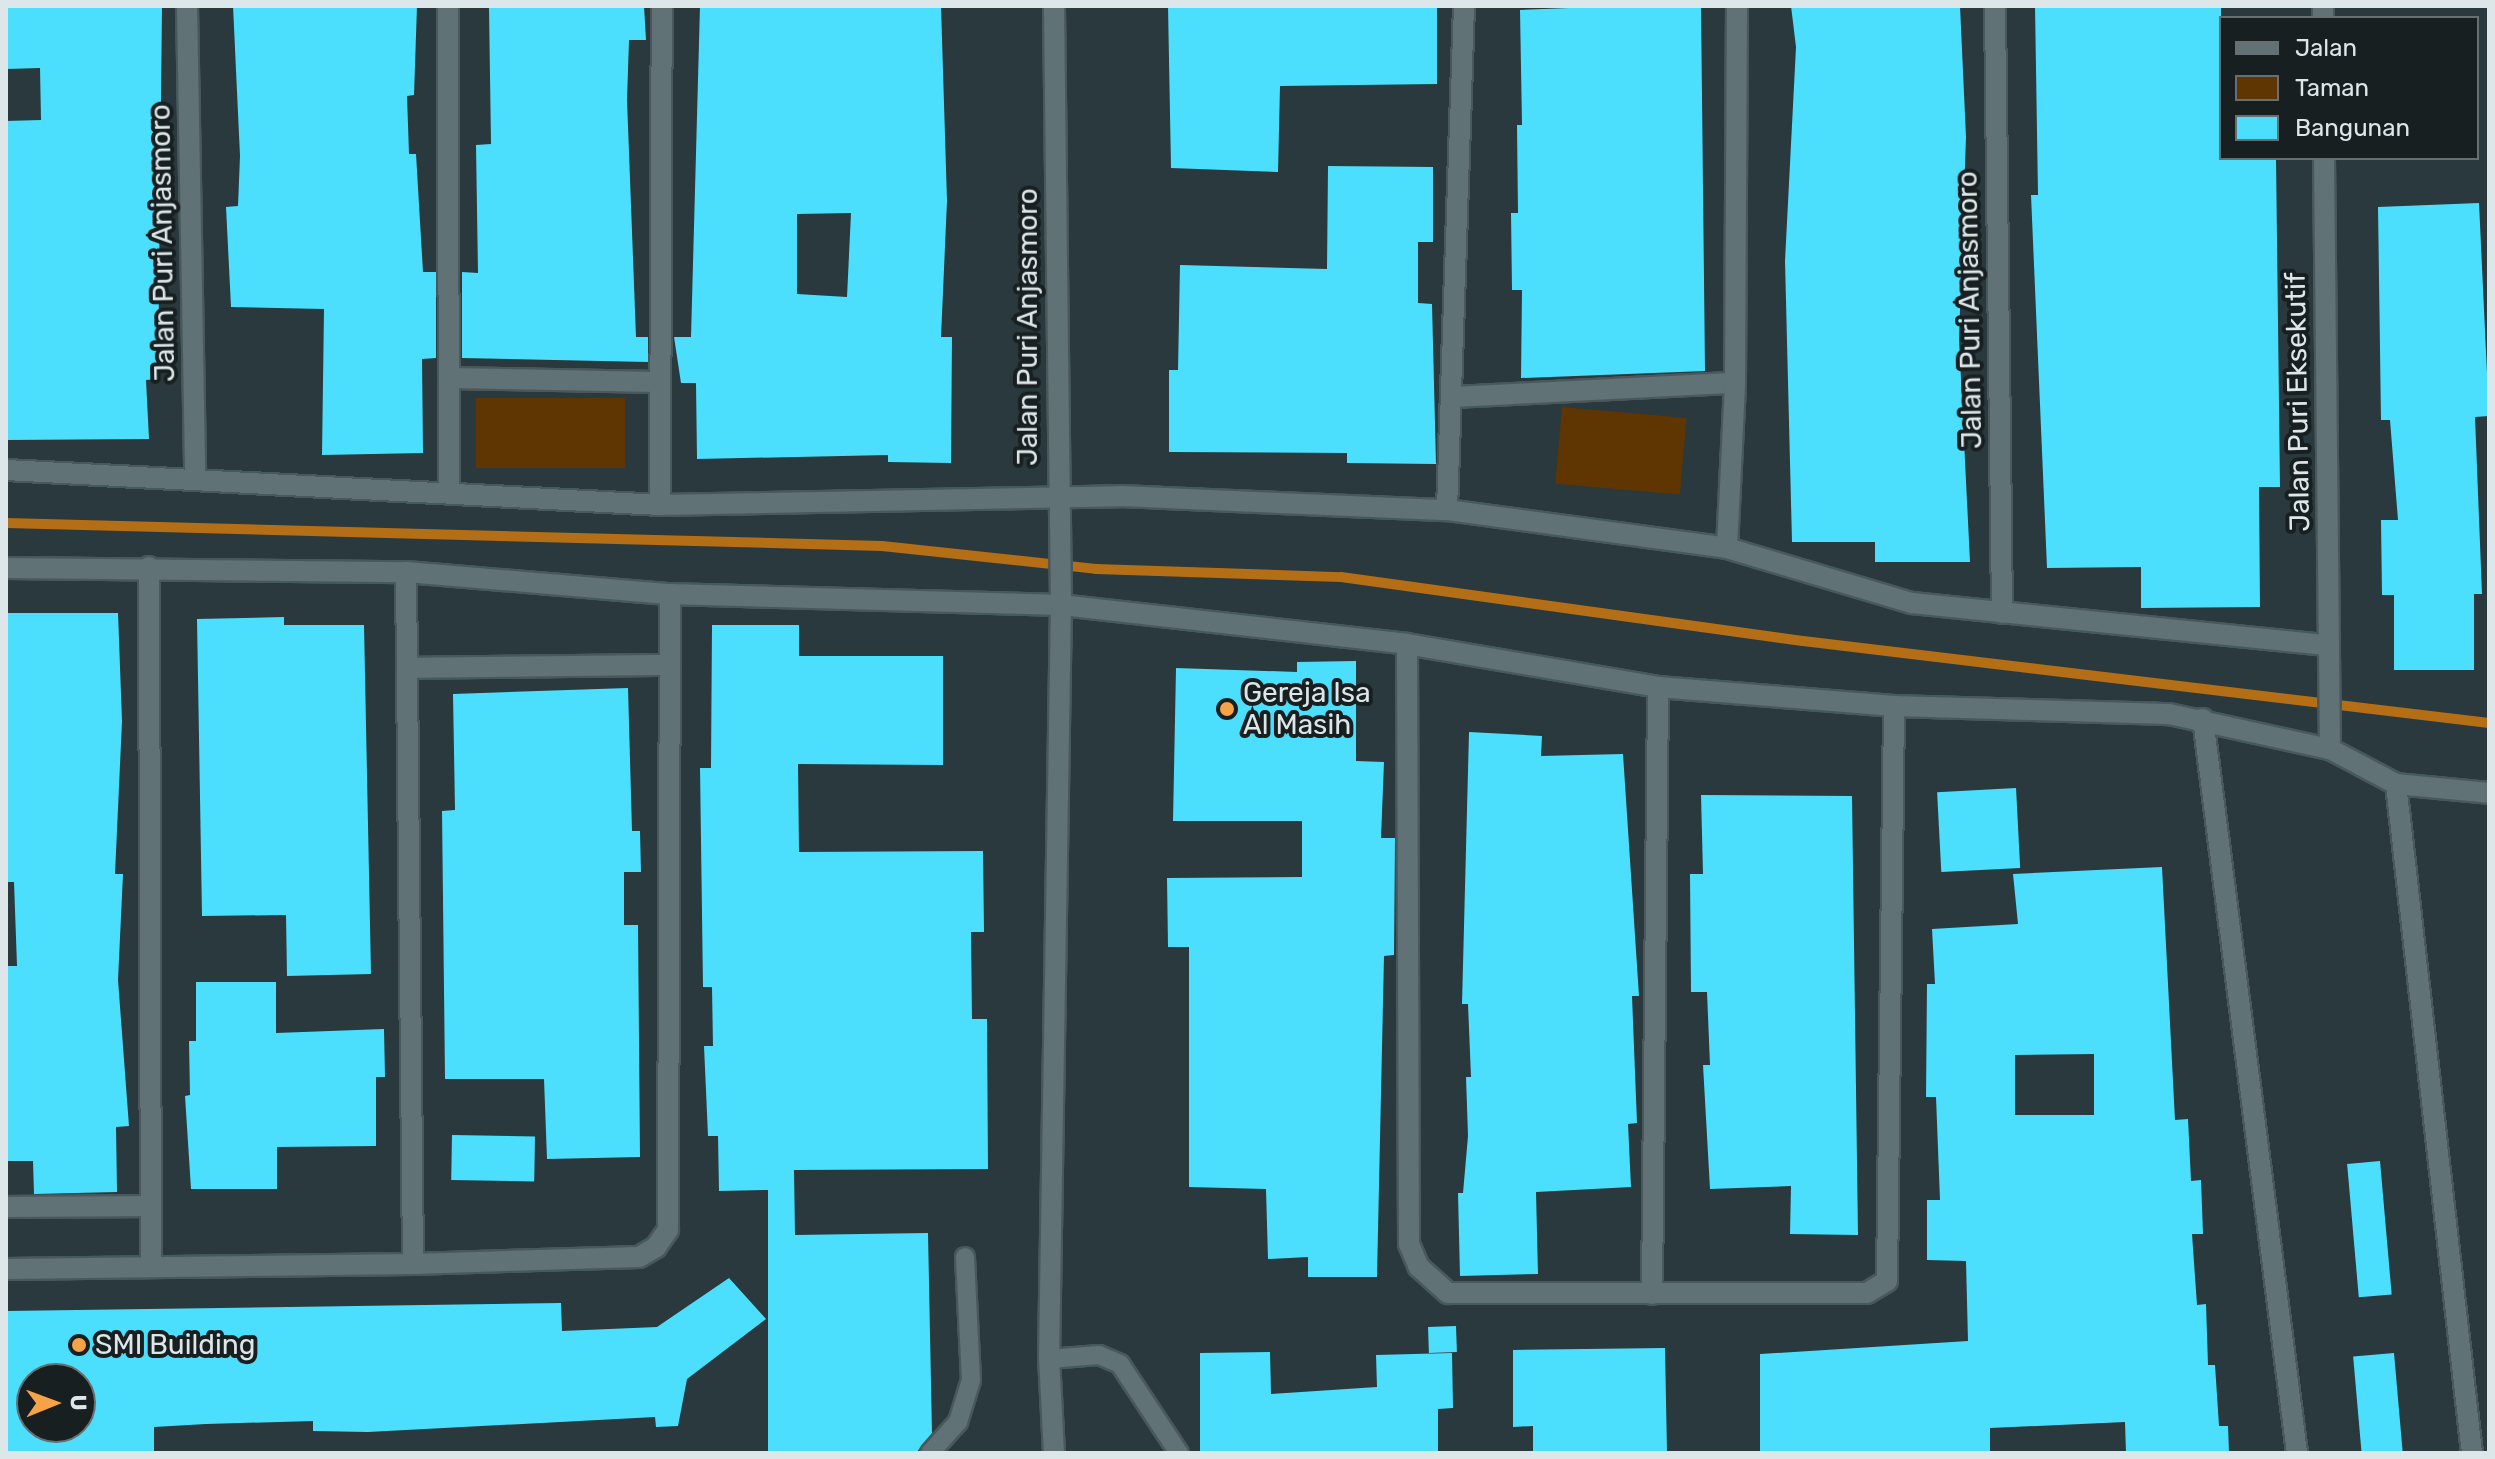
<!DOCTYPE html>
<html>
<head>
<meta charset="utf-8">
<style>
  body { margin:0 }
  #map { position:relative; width:2495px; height:1459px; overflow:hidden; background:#29393d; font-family:Rubik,sans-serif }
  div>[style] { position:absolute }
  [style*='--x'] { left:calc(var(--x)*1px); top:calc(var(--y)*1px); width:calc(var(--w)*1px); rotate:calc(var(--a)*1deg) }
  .green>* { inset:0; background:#5f3602; transform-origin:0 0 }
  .stream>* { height:10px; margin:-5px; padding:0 5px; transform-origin:5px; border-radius:5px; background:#b46e15 }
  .building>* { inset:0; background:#4cdffd; transform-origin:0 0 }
  .roads { filter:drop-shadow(2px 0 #4a585b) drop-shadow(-2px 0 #4a585b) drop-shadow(0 2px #4a585b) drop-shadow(0 -2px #4a585b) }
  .service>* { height:18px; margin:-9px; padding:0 9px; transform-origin:9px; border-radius:9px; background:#607276 }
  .minor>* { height:20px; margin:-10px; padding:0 10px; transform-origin:10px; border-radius:10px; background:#607276 }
  .dots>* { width:22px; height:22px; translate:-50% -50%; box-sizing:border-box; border:4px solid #181f20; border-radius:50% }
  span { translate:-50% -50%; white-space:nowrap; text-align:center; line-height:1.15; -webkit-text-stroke:8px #181f20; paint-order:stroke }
  .street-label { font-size:28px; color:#dde7e9 }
  .poi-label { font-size:28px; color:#dde7e9 }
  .left { translate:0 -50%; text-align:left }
  .frame { position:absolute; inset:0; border:8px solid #dde7e9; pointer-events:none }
  .legend { position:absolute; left:2219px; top:16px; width:260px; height:144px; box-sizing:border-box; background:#181f20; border:2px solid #676f70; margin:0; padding:10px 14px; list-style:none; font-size:24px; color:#dde7e9 }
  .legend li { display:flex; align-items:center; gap:16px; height:40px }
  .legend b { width:40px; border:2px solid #676f70 }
  .north { position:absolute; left:16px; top:1363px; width:80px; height:80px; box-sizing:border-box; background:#181f20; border:2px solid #676f70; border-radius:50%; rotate:89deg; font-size:22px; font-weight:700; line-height:32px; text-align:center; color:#dde7e9 }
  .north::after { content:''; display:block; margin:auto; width:28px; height:36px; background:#f6a246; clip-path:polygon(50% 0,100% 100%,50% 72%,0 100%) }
</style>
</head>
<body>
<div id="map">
  <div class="green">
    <i style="left:476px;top:398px;width:149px;height:70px"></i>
    <i style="left:1562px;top:407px;width:125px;height:77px;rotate:5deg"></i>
  </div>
  <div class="stream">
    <i style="--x:6;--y:523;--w:876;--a:1.5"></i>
    <i style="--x:882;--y:546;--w:215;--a:6.1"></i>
    <i style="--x:1096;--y:569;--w:245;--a:1.9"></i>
    <i style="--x:1341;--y:577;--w:466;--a:7.9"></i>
    <i style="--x:1803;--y:641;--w:691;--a:6.82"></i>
  </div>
  <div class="building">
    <i style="clip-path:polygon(6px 6px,162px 6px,158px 379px,146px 380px,149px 439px,6px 440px,6px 121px,41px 120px,40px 68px,6px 69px)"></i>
    <i style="clip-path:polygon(233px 6px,417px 6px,414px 95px,407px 96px,409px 154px,416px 154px,423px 272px,436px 272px,436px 358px,422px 359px,423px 453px,322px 455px,324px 309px,231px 307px,226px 207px,238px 206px,240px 156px)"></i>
    <i style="clip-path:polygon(644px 6px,646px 40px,629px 40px,627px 100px,636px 337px,648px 337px,648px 362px,462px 358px,462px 272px,478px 273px,476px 145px,491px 144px,489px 8px)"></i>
    <i style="clip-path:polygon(evenodd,700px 6px,941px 6px,947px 201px,941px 337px,952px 337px,951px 463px,888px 462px,888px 455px,697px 459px,696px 383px,681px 383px,674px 337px,691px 337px,700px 6px,851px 213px,847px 297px,797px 294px,797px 214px,851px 213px)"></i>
    <i style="clip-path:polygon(1168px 6px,1437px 6px,1437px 84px,1280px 86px,1278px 172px,1171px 168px)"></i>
    <i style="clip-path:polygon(1621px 6px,1701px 6px,1705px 371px,1521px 378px,1522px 290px,1512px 290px,1511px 213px,1518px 213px,1517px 125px,1522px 125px,1520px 10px)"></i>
    <i style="clip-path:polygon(1791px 6px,1960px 6px,1966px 137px,1959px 339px,1970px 562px,1875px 562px,1875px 542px,1792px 542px,1785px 261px,1796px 47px)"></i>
    <i style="clip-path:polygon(2035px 6px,2221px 6px,2221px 158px,2276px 158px,2280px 487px,2259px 487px,2260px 607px,2141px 608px,2141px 567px,2047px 568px,2031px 195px,2038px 195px)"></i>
    <i style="clip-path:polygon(1328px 166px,1433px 167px,1433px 242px,1418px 242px,1418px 303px,1432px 304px,1436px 464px,1347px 463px,1347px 453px,1169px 452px,1169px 370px,1178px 370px,1180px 265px,1327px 269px)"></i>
    <i style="clip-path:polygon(2479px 203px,2489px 416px,2475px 417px,2482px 594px,2474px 594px,2474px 670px,2394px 670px,2394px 595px,2382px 595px,2381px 520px,2398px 520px,2390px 420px,2381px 420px,2378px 207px)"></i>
    <i style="clip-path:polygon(6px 613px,118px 613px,122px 721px,115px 874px,123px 874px,118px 980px,129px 1126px,116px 1127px,117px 1192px,34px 1194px,33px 1161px,6px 1161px,6px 966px,17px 966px,14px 882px,6px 882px)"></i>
    <i style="clip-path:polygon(284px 617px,284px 625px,364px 625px,371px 974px,287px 976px,286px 915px,202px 916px,197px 619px)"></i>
    <i style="clip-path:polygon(712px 625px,799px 625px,799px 656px,943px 656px,943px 765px,798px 764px,799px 852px,983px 851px,984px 932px,971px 932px,972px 1019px,987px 1019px,988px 1169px,794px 1170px,795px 1235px,928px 1233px,932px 1433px,916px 1453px,768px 1453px,768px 1190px,719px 1191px,718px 1136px,708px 1136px,704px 1046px,713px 1046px,712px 987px,703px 987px,700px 768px,711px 768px)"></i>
    <i style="clip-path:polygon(1356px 661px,1356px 761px,1384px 762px,1381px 838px,1395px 838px,1394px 955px,1384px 956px,1377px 1277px,1308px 1277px,1308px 1257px,1268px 1259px,1266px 1189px,1189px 1187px,1189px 947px,1168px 947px,1167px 878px,1302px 877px,1302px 821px,1173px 821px,1176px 668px,1297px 672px,1297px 662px)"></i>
    <i style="clip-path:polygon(628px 688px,632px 831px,640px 831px,641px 872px,624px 872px,624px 925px,638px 925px,640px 1157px,547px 1159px,544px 1079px,445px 1079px,442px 811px,455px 810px,453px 694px)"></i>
    <i style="clip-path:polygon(1469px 732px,1542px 736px,1541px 756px,1623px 754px,1639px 996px,1632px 996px,1637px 1123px,1628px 1124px,1631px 1187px,1536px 1192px,1538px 1274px,1460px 1276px,1458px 1193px,1463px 1193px,1468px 1136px,1466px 1077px,1471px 1077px,1468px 1004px,1462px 1004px)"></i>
    <i style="left:2016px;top:788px;width:80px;height:79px;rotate:87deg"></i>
    <i style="clip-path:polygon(1701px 795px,1852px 796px,1858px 1235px,1790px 1234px,1791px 1186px,1710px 1189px,1703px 1065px,1710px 1065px,1707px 992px,1691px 992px,1690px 874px,1703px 874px)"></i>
    <i style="clip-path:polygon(evenodd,2162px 867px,2175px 1120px,2188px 1119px,2191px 1181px,2201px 1180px,2203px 1234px,2192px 1234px,2197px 1305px,2206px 1304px,2208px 1365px,2215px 1365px,2219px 1426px,2228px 1426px,2229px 1453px,2126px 1453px,2125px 1422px,1990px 1428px,1990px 1453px,1760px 1453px,1760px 1354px,1968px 1341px,1966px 1261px,1927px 1260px,1927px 1200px,1940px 1200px,1936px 1097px,1926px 1097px,1927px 984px,1935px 984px,1932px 929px,2018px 924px,2013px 874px,2162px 867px,2094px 1054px,2094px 1115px,2015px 1115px,2015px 1055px,2094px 1054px)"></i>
    <i style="clip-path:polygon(196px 982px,276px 982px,276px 1033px,384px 1029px,385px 1077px,376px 1077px,376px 1146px,277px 1147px,277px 1189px,191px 1189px,185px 1096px,190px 1095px,189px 1041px,196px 1041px)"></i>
    <i style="left:452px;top:1135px;width:83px;height:45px;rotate:1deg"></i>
    <i style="left:2380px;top:1161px;width:134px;height:33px;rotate:85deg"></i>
    <i style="clip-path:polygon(evenodd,729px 1278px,766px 1319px,687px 1379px,678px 1426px,656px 1427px,655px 1417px,368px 1432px,313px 1431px,313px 1421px,206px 1424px,154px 1427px,154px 1453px,6px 1453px,6px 1311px,561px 1303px,562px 1331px,657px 1327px,729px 1278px,32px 1379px,80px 1379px,80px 1427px,32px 1427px,32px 1379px)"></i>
    <i style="left:1456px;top:1326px;width:26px;height:28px;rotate:88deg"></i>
    <i style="clip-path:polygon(1665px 1348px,1667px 1453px,1533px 1453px,1533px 1426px,1513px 1427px,1513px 1350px)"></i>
    <i style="clip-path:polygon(1270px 1352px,1271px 1394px,1377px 1387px,1376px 1355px,1452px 1353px,1453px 1408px,1438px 1409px,1438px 1453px,1200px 1453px,1200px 1353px)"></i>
    <i style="left:2394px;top:1353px;width:100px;height:41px;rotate:85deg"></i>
  </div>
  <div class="roads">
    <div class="service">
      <i style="--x:1049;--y:1359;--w:50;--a:-4.6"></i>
      <i style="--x:1099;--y:1355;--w:23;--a:23"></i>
      <i style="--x:1120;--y:1364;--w:107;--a:56.5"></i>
      <i style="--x:930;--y:1453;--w:42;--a:-47.9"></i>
      <i style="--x:958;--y:1422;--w:44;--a:-72.8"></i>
      <i style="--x:971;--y:1380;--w:123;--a:-92.8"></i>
    </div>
    <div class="minor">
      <i style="--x:187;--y:6;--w:473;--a:89"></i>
      <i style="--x:448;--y:6;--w:485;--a:89.9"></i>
      <i style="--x:1995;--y:6;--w:607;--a:89.34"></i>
      <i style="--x:2323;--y:6;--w:12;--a:90"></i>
      <i style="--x:2324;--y:158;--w:591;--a:89.42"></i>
      <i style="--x:449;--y:378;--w:211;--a:1.1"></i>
      <i style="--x:1454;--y:397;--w:281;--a:-2.9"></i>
      <i style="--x:6;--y:470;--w:655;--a:3.06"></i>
      <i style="--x:660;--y:505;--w:460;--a:-1.1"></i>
      <i style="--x:1120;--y:496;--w:327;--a:2.5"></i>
      <i style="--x:1447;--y:510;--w:283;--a:7.7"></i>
      <i style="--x:1727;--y:548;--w:193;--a:16.6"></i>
      <i style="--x:1912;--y:603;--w:419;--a:5.8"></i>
      <i style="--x:660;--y:505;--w:499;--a:-89.8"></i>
      <i style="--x:1447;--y:510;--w:504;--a:-88.07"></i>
      <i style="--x:1727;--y:548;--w:165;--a:-87.2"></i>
      <i style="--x:1735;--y:383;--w:377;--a:-89.7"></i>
      <i style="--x:149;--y:567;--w:699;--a:89.84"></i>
      <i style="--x:6;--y:568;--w:400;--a:0.6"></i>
      <i style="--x:406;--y:572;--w:265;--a:4.8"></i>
      <i style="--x:670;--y:594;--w:391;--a:1.6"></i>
      <i style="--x:1061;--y:605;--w:348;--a:6.4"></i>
      <i style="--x:1407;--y:644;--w:255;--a:9.7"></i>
      <i style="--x:1658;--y:687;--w:237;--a:4.6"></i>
      <i style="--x:1894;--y:706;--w:275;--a:1.7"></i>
      <i style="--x:2169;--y:714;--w:165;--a:12.3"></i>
      <i style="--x:2330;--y:749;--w:75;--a:27.9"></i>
      <i style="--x:2396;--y:784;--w:93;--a:5.5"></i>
      <i style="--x:406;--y:572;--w:692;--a:89.42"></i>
      <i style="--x:1407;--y:644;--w:600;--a:89.81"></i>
      <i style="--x:1409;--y:1244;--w:25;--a:67"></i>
      <i style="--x:1419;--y:1267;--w:39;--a:42"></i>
      <i style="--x:1448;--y:1293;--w:419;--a:0"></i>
      <i style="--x:1867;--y:1293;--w:23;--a:-31"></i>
      <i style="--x:1887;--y:1281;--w:575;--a:-89.3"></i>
      <i style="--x:407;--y:668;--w:263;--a:-0.7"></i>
      <i style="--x:2203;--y:719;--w:740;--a:82.7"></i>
      <i style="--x:2396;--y:784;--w:673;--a:83.52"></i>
      <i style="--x:6;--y:1207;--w:144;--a:-0.4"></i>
      <i style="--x:6;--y:1269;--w:407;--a:-0.7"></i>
      <i style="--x:413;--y:1264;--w:226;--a:-1.8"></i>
      <i style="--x:639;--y:1257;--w:20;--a:-30"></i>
      <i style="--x:656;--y:1247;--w:21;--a:-55"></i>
      <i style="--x:668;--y:1230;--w:636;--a:-89.82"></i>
      <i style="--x:1652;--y:1294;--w:607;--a:-89.43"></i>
      <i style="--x:1054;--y:1453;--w:94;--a:-93"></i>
      <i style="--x:1049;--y:1359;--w:754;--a:-89.09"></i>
      <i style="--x:1061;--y:605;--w:599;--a:-90.67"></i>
    </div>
  </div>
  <div class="dots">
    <i style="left:1227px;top:709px;background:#f6a246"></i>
    <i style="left:79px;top:1345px;background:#f6a246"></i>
  </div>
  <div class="street-label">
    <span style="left:163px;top:243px;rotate:-91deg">Jalan Puri Anjasmoro</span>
    <span style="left:1970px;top:310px;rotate:-91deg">Jalan Puri Anjasmoro</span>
    <span style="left:1028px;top:327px;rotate:-90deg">Jalan Puri Anjasmoro</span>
    <span style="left:2298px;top:402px;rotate:-91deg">Jalan Puri Eksekutif</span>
  </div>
  <div class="poi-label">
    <span class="left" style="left:1243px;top:709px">Gereja Isa<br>Al Masih</span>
    <span class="left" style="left:95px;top:1345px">SMI Building</span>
  </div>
  <div class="frame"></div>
  <ul class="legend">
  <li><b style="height:10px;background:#607276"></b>Jalan</li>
  <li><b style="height:22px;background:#5f3602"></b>Taman</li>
  <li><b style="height:22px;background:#4cdffd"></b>Bangunan</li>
  </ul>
  <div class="north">U</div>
</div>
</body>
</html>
